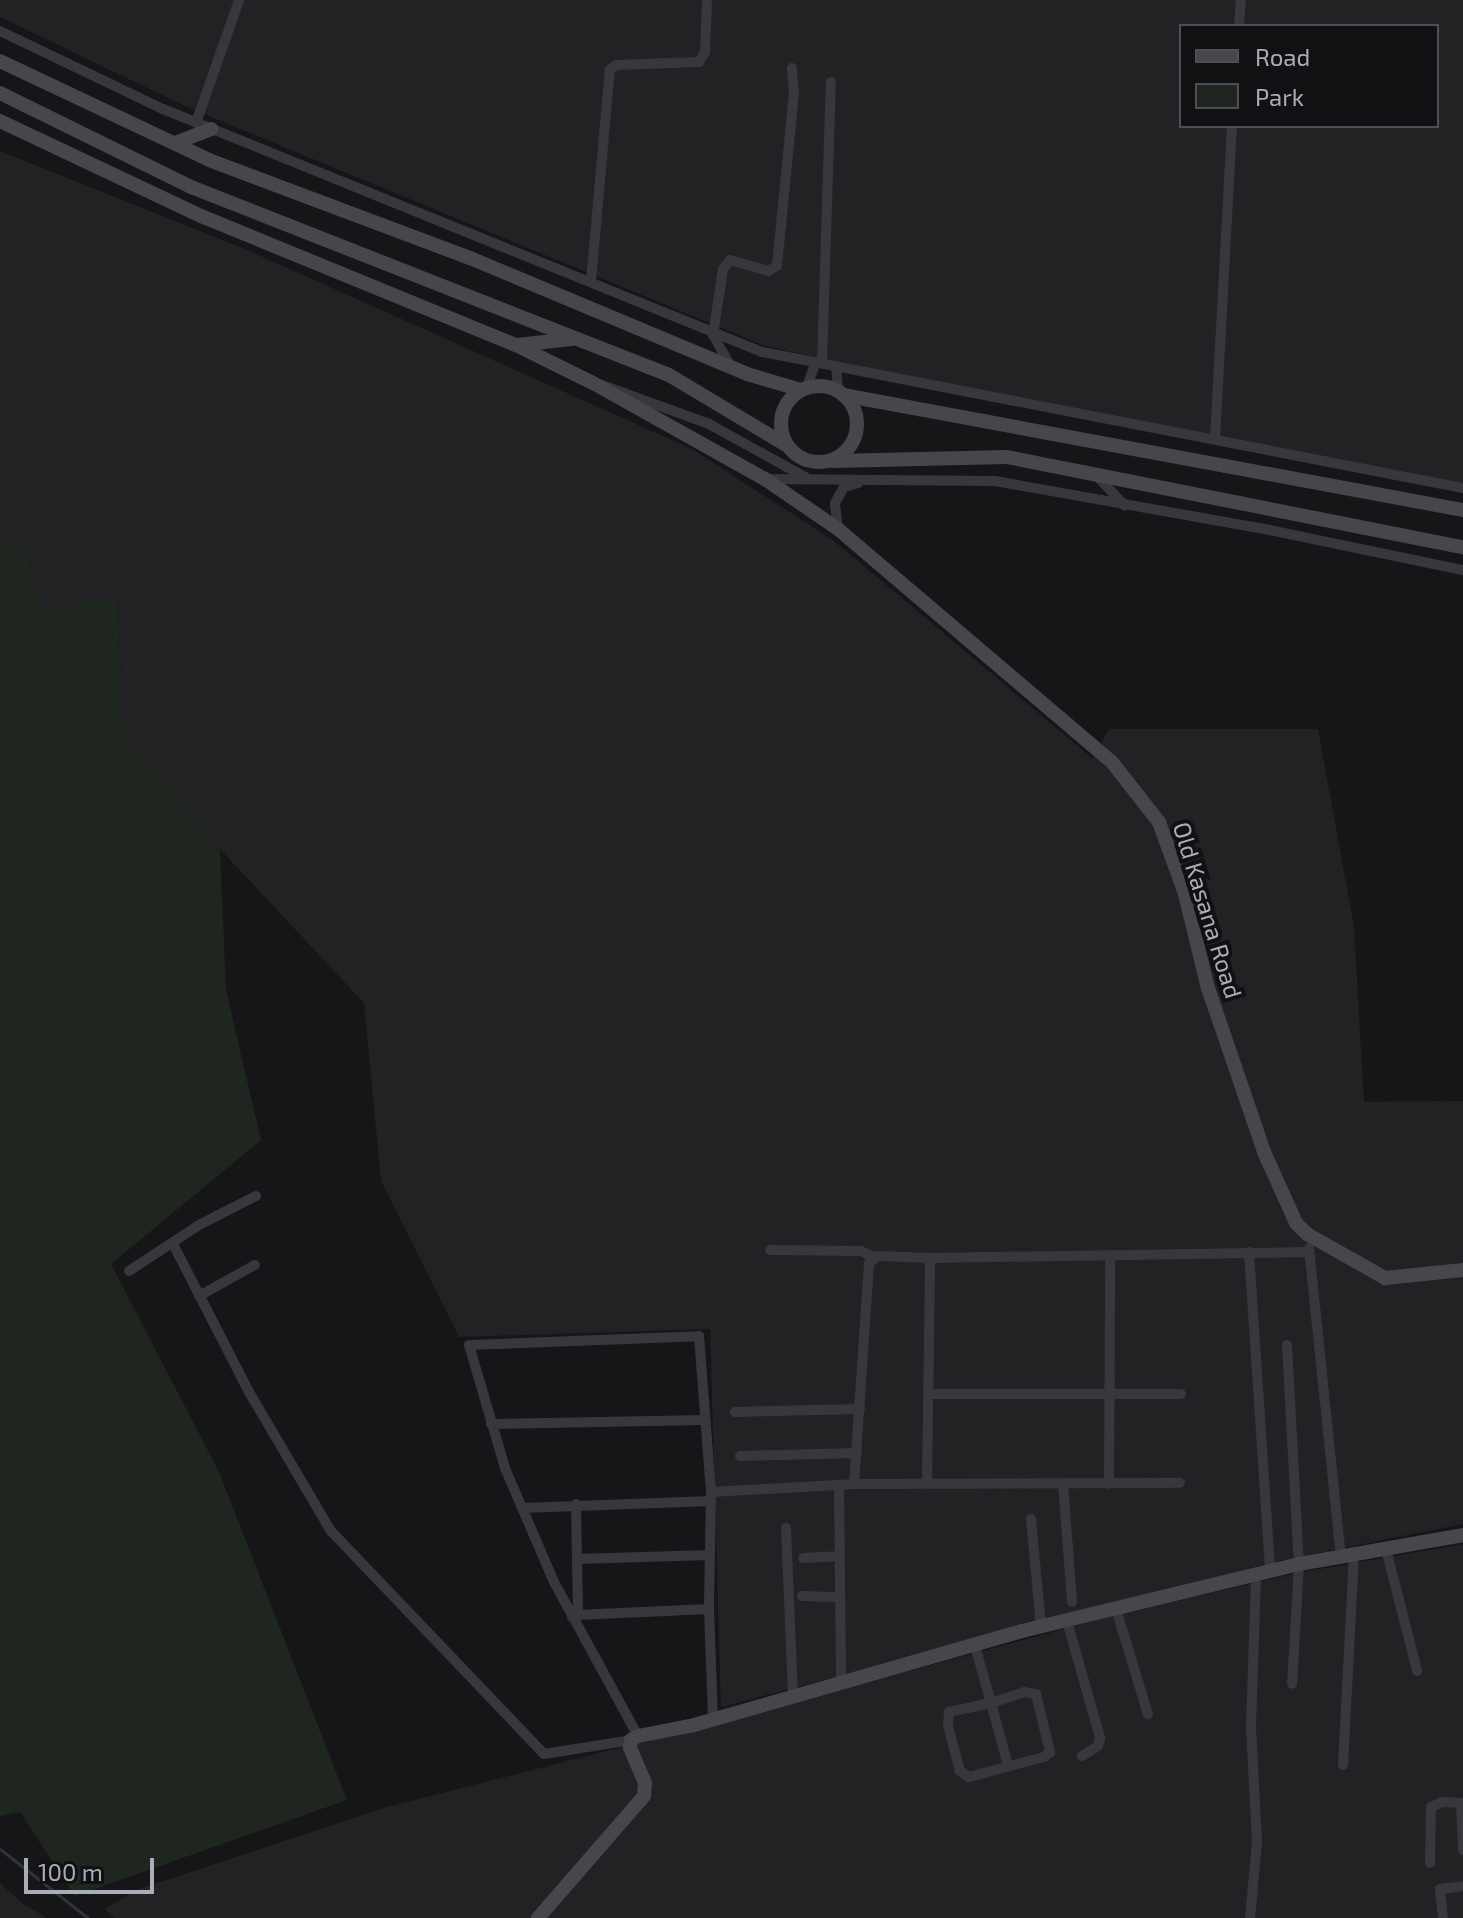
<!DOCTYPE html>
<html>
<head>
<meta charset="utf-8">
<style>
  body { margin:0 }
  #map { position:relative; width:1463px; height:1918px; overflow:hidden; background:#161618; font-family:"Exo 2",sans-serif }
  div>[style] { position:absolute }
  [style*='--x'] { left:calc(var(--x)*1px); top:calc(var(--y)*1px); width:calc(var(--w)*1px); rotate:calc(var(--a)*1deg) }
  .built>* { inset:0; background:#222225 }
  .green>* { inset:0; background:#1e261f }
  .stream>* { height:3px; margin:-1.5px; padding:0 1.5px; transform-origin:1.5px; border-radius:1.5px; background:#2c353c }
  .street>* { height:10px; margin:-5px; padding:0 5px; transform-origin:5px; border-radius:5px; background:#37383d }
  .secondary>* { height:14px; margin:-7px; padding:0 7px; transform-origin:7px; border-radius:7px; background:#45474d }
  .secondary>.ring { margin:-7px; padding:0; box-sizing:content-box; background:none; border:14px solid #45474d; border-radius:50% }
  span { translate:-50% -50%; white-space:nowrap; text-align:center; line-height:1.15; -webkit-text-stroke:8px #111113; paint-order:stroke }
  .street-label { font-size:24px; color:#a8adb8 }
  .legend { position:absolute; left:1179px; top:24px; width:260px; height:104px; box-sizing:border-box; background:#111113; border:2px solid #4d4f55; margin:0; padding:10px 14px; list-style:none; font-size:24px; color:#a8adb8 }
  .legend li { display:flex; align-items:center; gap:16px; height:40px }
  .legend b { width:40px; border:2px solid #4d4f55 }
  .scale { position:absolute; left:24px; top:1858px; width:130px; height:36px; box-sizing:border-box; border:4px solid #a8adb8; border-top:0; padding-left:10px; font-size:24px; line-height:28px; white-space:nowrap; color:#a8adb8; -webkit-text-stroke:6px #111113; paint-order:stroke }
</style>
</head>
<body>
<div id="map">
  <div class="built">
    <i style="clip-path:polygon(evenodd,0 0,1463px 0,1463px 488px,1124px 424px,765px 346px,187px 107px,0 17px,0 0,1181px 26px,1437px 26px,1437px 126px,1181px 126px,1181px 26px)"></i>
    <i style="clip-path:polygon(0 151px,245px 249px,692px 449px,834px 541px,1093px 759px,1109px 729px,1318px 729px,1354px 927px,1364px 1102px,1463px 1101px,1463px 1524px,1282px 1560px,721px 1707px,710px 1329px,459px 1337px,381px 1181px,364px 1003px,220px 849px,123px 735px,118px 600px,42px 607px,24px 542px,0 547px)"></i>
    <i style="clip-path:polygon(1463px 1544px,1463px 1918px,114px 1918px,105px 1909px,136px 1890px,387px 1807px,721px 1722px,1112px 1616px,1302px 1572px)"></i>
    <i style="clip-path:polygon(0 1883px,22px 1903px,47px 1918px,0 1918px)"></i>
  </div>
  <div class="green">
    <i style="clip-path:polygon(24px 542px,42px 606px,118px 599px,123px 735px,220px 849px,226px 990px,261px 1140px,111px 1264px,219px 1472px,347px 1800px,75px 1896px,20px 1812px,0 1816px,0 547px)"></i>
  </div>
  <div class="stream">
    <i style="--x:0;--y:1849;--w:112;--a:38.1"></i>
  </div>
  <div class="street">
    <i style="--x:1239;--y:26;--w:26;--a:-86"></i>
    <i style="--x:0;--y:31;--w:181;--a:25.6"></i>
    <i style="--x:163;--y:109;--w:646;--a:22.08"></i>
    <i style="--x:762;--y:352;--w:714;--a:10.98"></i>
    <i style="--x:196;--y:123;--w:130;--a:-70.7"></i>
    <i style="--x:591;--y:281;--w:212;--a:-84.9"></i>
    <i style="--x:610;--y:70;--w:8;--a:-40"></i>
    <i style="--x:616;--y:65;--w:83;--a:-2.1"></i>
    <i style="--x:699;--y:62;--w:12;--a:-59"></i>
    <i style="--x:705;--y:52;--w:52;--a:-87.8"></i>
    <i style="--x:822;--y:363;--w:281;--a:-88.2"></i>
    <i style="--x:836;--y:366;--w:25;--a:85"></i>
    <i style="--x:731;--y:367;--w:37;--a:-119"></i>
    <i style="--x:713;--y:335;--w:67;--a:-81.4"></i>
    <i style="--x:723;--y:269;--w:11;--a:-52"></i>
    <i style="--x:730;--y:260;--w:40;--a:16"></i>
    <i style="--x:768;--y:271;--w:10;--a:-29"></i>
    <i style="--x:777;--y:266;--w:174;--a:-84.4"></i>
    <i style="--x:794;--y:93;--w:25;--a:-95"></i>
    <i style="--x:602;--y:385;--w:114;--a:20"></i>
    <i style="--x:709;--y:424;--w:110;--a:28.9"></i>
    <i style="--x:806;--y:389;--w:29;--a:-70"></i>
    <i style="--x:1215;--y:439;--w:313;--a:-86.9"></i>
    <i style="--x:1096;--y:475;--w:42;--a:46.9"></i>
    <i style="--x:766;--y:479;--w:229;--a:0.5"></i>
    <i style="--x:995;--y:481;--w:278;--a:10.1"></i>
    <i style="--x:1269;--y:530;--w:198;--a:11.7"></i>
    <i style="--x:838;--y:529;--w:26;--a:-97"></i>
    <i style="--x:835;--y:503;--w:18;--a:-61"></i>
    <i style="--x:844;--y:487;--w:15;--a:-16"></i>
    <i style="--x:173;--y:1244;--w:166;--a:62.8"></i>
    <i style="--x:249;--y:1392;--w:161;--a:59.5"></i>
    <i style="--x:331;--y:1531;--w:308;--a:46.3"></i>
    <i style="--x:544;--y:1754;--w:88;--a:-9.1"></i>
    <i style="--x:1309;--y:1248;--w:310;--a:84.1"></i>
    <i style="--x:770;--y:1250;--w:91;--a:0.6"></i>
    <i style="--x:861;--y:1251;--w:14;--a:25"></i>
    <i style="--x:1249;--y:1252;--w:320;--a:86.2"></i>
    <i style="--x:129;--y:1271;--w:84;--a:-33.3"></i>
    <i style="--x:199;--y:1225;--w:64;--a:-27"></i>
    <i style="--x:199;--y:1296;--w:64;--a:-29"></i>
    <i style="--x:1287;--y:1345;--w:219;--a:86.9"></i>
    <i style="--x:1299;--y:1564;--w:120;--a:93.3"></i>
    <i style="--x:928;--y:1394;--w:253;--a:0"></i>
    <i style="--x:735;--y:1412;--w:125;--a:-1.4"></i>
    <i style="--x:491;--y:1424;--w:213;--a:-1.1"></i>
    <i style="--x:740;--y:1456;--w:117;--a:-1.5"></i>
    <i style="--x:927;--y:1483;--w:225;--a:-89.2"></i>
    <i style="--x:930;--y:1258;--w:379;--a:-0.9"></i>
    <i style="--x:854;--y:1484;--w:222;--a:-86.1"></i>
    <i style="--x:869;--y:1263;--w:11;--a:-38"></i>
    <i style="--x:878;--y:1256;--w:52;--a:2.2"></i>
    <i style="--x:1063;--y:1484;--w:118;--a:85.6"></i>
    <i style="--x:1109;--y:1484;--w:227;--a:-89.7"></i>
    <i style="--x:839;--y:1485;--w:198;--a:89.4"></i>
    <i style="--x:711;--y:1492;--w:143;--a:-3.2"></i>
    <i style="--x:854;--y:1484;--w:326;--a:-0.2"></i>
    <i style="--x:576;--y:1504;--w:55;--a:89"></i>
    <i style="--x:523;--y:1508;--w:188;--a:-2.1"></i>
    <i style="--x:1031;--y:1519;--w:108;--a:84.7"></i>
    <i style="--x:786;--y:1528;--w:168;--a:87.6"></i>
    <i style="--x:1386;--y:1549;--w:126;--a:75.7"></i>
    <i style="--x:803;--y:1558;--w:35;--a:-3"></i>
    <i style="--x:802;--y:1596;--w:37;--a:2"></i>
    <i style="--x:1116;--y:1609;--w:110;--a:73.1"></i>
    <i style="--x:577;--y:1615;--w:132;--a:-2.6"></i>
    <i style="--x:572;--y:1617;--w:8;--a:-45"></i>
    <i style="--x:578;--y:1611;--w:52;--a:-91.1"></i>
    <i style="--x:577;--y:1559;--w:133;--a:-1.7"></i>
    <i style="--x:1067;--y:1621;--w:122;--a:74.2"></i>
    <i style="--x:1100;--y:1738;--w:8;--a:104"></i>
    <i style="--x:1098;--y:1746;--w:19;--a:148"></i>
    <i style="--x:975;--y:1646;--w:59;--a:74.3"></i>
    <i style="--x:991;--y:1703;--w:35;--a:-18"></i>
    <i style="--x:1024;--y:1692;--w:12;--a:9"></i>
    <i style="--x:1036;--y:1694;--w:60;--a:76.4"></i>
    <i style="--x:1050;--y:1752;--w:8;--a:140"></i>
    <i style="--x:1044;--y:1757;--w:78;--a:165.1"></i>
    <i style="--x:969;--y:1777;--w:11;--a:-146"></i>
    <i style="--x:960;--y:1771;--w:47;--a:-104.9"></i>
    <i style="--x:948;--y:1726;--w:14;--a:-86"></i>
    <i style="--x:949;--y:1712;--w:43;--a:-12.1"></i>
    <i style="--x:991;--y:1703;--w:64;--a:74.7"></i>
    <i style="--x:638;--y:1736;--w:175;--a:-118.6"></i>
    <i style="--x:554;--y:1582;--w:124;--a:-113.3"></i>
    <i style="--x:505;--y:1468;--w:128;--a:-106.3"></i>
    <i style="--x:469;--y:1345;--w:230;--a:-2.2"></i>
    <i style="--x:699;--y:1336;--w:156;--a:85.6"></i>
    <i style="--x:711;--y:1492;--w:117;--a:91"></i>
    <i style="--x:709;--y:1609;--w:111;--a:87.9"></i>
    <i style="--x:1343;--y:1765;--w:211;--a:-87"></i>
    <i style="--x:1461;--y:1803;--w:47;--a:87.6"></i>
    <i style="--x:1430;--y:1863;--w:56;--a:-89"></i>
    <i style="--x:1431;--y:1807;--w:12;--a:-24"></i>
    <i style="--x:1442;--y:1802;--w:21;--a:3"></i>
    <i style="--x:1250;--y:1918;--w:76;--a:-84.7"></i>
    <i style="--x:1257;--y:1842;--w:115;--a:-93"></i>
    <i style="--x:1251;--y:1727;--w:152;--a:-88.1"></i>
    <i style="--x:1443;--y:1918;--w:29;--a:-96"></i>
    <i style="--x:1440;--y:1889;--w:23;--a:-7"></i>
  </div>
  <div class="secondary">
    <i style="--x:0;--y:61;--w:231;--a:25.3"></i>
    <i style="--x:209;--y:160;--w:279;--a:20.6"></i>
    <i style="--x:470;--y:258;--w:300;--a:22.7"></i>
    <i style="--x:747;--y:374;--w:56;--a:16.5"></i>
    <i style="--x:0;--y:93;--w:213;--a:26.2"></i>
    <i style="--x:191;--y:187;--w:514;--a:21.47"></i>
    <i style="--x:669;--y:375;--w:136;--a:30.9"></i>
    <i style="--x:0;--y:121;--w:222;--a:25.3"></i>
    <i style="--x:201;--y:216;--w:340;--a:22.3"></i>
    <i style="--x:516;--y:345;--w:86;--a:26.3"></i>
    <i style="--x:593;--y:383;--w:197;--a:29.2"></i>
    <i style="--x:765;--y:479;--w:88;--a:34.4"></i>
    <i style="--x:838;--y:529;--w:358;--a:40.4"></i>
    <i style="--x:1111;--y:761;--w:78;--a:51.8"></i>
    <i style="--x:1159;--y:822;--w:77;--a:70.1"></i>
    <i style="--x:1185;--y:894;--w:97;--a:76.3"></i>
    <i style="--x:1208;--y:988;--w:173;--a:71.1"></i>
    <i style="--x:1264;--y:1152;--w:78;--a:65.7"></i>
    <i style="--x:1296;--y:1223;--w:16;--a:45"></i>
    <i style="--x:1307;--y:1234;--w:90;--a:29.4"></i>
    <i style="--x:1385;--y:1278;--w:78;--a:-5.9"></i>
    <i style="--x:175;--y:143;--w:39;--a:-21"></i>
    <i style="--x:517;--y:345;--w:55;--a:-6.2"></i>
    <i class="ring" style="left:781px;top:386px;width:62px;height:62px"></i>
    <i style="--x:843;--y:395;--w:631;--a:10.51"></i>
    <i style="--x:833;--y:461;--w:174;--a:-1.3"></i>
    <i style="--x:1007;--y:457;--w:465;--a:11.2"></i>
    <i style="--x:538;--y:1918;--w:162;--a:-49"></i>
    <i style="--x:644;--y:1796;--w:13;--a:-86"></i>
    <i style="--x:645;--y:1783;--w:39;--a:-113"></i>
    <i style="--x:630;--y:1747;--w:7;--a:-82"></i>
    <i style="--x:631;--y:1740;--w:8;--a:-30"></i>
    <i style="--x:638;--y:1736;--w:57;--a:-11.1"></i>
    <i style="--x:694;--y:1725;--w:341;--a:-16"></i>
    <i style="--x:1022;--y:1631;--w:285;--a:-13.6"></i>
    <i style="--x:1299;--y:1564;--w:167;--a:-10"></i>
  </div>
  <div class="street-label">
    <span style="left:1208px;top:910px;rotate:73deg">Old Kasana Road</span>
  </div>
  <ul class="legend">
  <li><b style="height:10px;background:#45474d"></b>Road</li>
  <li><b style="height:22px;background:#1e261f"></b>Park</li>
  </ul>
  <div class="scale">100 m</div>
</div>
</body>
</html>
